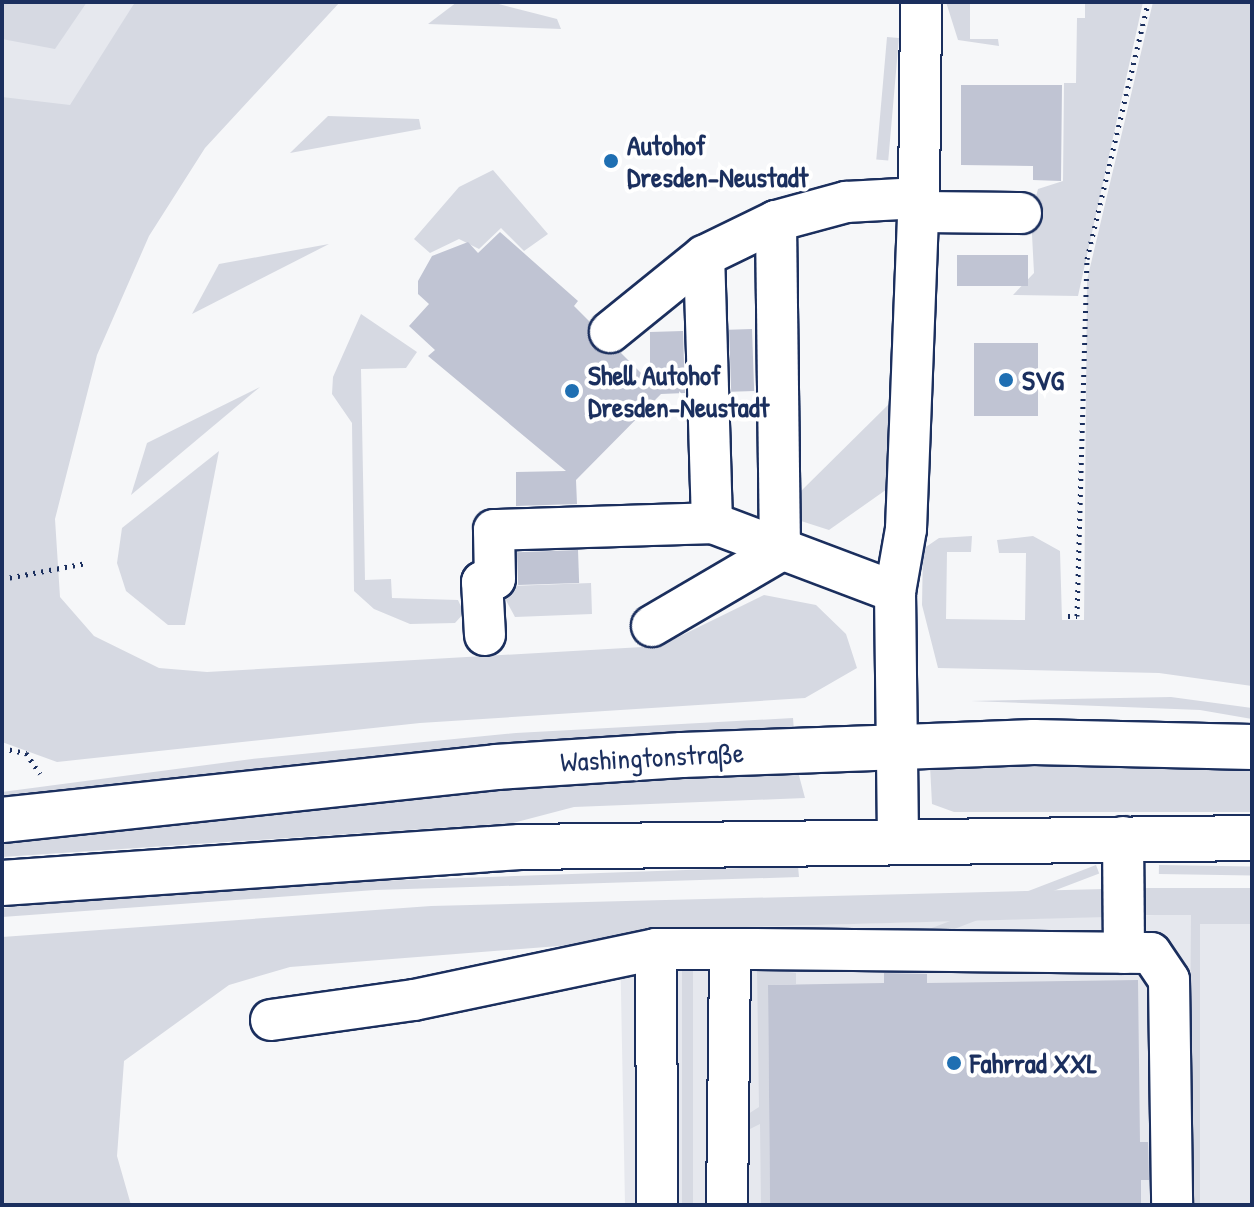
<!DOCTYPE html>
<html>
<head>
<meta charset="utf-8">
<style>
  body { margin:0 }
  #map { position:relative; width:1254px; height:1207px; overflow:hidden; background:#f6f7f9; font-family:"Patrick Hand",sans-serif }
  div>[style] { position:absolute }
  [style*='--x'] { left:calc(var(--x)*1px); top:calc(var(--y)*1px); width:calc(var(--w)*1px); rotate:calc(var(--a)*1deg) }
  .built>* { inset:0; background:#e6e8ee }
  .green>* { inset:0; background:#d6d9e2; transform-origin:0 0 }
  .building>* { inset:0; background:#c0c4d3; transform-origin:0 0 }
  .path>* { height:5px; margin-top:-2.5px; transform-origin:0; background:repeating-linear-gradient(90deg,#1b2f5e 0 2px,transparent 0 8px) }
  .roads { filter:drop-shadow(2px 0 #1b2f5e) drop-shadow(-2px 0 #1b2f5e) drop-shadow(0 2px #1b2f5e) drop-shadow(0 -2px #1b2f5e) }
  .minor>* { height:40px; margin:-20px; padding:0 20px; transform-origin:20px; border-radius:20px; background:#fff }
  .major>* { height:44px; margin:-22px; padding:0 22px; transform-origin:22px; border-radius:22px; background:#fff }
  .dots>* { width:22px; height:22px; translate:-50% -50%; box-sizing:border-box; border:4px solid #fff; border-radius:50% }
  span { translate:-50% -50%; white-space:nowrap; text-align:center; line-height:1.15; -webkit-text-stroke:8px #fff; paint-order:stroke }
  .poi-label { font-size:28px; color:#1b2f5e; font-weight:700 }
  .left { translate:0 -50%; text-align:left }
  .street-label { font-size:28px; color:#1b2f5e }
  .frame { position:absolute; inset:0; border:4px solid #1b2f5e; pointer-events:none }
</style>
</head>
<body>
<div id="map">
  <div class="built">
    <i style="clip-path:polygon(2px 2px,135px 2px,2px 221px)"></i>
    <i style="clip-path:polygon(1252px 903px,1252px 1205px,625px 1205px,620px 940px,672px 929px,1190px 914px)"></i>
  </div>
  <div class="green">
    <i style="clip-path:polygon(2px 2px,87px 2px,55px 49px,2px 39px)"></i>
    <i style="clip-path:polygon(135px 2px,340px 2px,205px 148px,149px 236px,97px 355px,55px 519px,60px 597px,94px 636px,159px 668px,207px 672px,660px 646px,764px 595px,816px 605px,846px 634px,857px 668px,805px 698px,420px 723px,57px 762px,2px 742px,2px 97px,70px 105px)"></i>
    <i style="clip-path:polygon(457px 2px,491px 2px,557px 19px,561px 29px,428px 24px)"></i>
    <i style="clip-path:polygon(946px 2px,970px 2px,970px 39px,998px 39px,999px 46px,958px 40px)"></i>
    <i style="clip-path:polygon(1085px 2px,1143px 2px,1078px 296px,1013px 295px,1034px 273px,1031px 215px,1038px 189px,1063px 181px,1064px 83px,1076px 83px,1077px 18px,1085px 18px)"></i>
    <i style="clip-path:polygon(1153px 2px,1252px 2px,1252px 686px,1159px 673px,938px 668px,922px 605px,923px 549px,939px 538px,972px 536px,971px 552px,947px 552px,946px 619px,1025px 620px,1026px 553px,999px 553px,997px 540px,1033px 536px,1060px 551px,1062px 620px,1084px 620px,1087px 280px)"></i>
    <i style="left:887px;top:37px;width:12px;height:123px;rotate:5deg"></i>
    <i style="clip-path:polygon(328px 116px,419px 119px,421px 129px,290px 153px)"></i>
    <i style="clip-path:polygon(493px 170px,548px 234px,524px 251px,501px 228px,479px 249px,459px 239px,430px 253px,414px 239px,459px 187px)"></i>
    <i style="clip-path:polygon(329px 244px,192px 314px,219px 264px)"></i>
    <i style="clip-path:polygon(361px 314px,417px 352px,406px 368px,361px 369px,365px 580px,391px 579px,392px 598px,458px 600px,464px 613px,455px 623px,410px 624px,374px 609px,354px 591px,352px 423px,332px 394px,333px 377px)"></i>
    <i style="clip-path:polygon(260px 387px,131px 495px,147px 443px)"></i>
    <i style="clip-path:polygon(892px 401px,890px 487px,829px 530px,801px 521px,799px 493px)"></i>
    <i style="clip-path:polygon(219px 451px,185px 625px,168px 625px,126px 591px,117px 563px,122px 528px)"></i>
    <i style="clip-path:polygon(591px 583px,592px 614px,515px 617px,502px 593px,511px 586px)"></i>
    <i style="clip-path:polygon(1171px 697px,1252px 708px,1252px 719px,1200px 710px,971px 701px)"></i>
    <i style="clip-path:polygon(793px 718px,794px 731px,428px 752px,2px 801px,2px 792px,252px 759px,516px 733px)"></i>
    <i style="clip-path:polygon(940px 762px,1252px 765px,1252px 812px,954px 812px,932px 804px,930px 766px)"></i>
    <i style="clip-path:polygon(797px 768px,805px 798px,574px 807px,513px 823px,2px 857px,2px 838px,467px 785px)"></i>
    <i style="left:1096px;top:865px;width:9px;height:261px;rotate:69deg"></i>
    <i style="left:1159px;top:865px;width:93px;height:9px;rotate:1deg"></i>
    <i style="clip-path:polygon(798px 866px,799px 877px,375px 890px,2px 917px,2px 908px,92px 899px,375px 881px)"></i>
    <i style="clip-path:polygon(1145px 888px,1252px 888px,1252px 924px,1200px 924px,1200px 1205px,1189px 1205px,1191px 915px,1145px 915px)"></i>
    <i style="clip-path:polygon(1104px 889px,1106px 917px,672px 929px,584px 944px,290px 967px,229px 985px,124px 1061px,117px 1156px,131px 1205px,2px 1205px,2px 937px,431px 906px)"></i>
    <i style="clip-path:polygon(757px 968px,796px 973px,796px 984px,768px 985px,770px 1205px,761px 1205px,760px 1124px,742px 1133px,742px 1118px,759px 1107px)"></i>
    <i style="left:682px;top:971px;width:11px;height:234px"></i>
  </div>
  <div class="building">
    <i style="clip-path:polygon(961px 85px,1062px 85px,1061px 181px,1033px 180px,1033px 166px,961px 165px)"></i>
    <i style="clip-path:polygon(500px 232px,578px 301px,574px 306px,590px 322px,593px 347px,620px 352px,650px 382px,650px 332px,683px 331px,685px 393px,661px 394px,576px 480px,577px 504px,516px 506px,516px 472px,566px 471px,428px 356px,435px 350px,409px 326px,429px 304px,418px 294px,418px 281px,432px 256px,468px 242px,478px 253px)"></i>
    <i style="left:957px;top:255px;width:71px;height:31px"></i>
    <i style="left:752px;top:329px;width:62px;height:23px;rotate:88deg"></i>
    <i style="left:974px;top:343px;width:64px;height:73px"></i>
    <i style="left:578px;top:550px;width:33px;height:61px;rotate:88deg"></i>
    <i style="clip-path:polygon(884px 973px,927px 974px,927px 983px,1138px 980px,1140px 1142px,1148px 1142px,1149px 1180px,1141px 1180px,1141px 1205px,770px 1205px,768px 985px,884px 983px)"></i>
  </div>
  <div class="path">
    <i style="--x:2;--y:579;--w:86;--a:-10.7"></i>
    <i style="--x:1068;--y:616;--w:9;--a:0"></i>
    <i style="--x:1077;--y:616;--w:357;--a:-88.4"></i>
    <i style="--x:1087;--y:259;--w:264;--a:-76.6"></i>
    <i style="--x:2;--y:748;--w:25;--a:12"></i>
    <i style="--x:26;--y:753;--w:25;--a:56"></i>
  </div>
  <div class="roads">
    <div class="minor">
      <i style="--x:919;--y:212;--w:102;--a:0.6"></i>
      <i style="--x:610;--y:332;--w:121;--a:-39"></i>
      <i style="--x:895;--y:592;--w:196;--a:-159.3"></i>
      <i style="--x:712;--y:523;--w:267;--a:-91.7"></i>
      <i style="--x:704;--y:256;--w:80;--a:-25.9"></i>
      <i style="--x:776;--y:221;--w:73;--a:-15.2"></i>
      <i style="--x:846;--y:202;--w:73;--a:-3.1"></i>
      <i style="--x:919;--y:198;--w:196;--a:-89.4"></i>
      <i style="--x:652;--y:626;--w:148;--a:-30.4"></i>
      <i style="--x:780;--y:551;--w:330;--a:-90.7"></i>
      <i style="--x:485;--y:635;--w:53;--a:-93.2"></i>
      <i style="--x:482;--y:582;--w:13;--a:-13"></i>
      <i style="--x:495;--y:579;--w:49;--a:-91.2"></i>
      <i style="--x:494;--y:530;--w:218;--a:-1.8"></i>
      <i style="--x:1123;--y:837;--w:116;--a:89.5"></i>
      <i style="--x:898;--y:838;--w:246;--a:-90.7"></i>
      <i style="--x:895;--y:592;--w:64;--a:-80.1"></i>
      <i style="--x:906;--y:529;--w:331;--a:-87.8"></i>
      <i style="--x:271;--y:1020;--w:144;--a:-8"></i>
      <i style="--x:414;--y:1000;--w:247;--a:-11.9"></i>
      <i style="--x:657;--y:1205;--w:256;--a:-90.2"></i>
      <i style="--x:656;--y:949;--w:99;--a:0"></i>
      <i style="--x:755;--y:949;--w:396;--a:0.6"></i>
      <i style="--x:1151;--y:953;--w:32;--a:56"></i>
      <i style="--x:1169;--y:980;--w:225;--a:89.2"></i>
      <i style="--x:727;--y:1205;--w:255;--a:-89.3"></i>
    </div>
    <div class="major">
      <i style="--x:2;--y:820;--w:497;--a:-6.1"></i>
      <i style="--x:496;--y:767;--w:186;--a:-3.7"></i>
      <i style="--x:682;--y:755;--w:352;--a:-2.1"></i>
      <i style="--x:1034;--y:742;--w:218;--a:1.3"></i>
      <i style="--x:2;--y:883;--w:519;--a:-3.98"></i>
      <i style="--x:520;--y:847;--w:732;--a:-0.7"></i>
    </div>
  </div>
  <div class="dots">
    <i style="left:611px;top:161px;background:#1f6fb2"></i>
    <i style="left:1006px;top:380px;background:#1f6fb2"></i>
    <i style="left:572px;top:391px;background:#1f6fb2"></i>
    <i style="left:954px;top:1063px;background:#1f6fb2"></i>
  </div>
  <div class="poi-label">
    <span class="left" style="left:627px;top:161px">Autohof<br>Dresden-Neustadt</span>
    <span class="left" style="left:588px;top:391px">Shell Autohof<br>Dresden-Neustadt</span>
    <span class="left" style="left:1022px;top:380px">SVG</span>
    <span class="left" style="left:970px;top:1063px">Fahrrad XXL</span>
  </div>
  <div class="street-label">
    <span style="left:652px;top:757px;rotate:-3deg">Washingtonstraße</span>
  </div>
  <div class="frame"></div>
</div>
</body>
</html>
